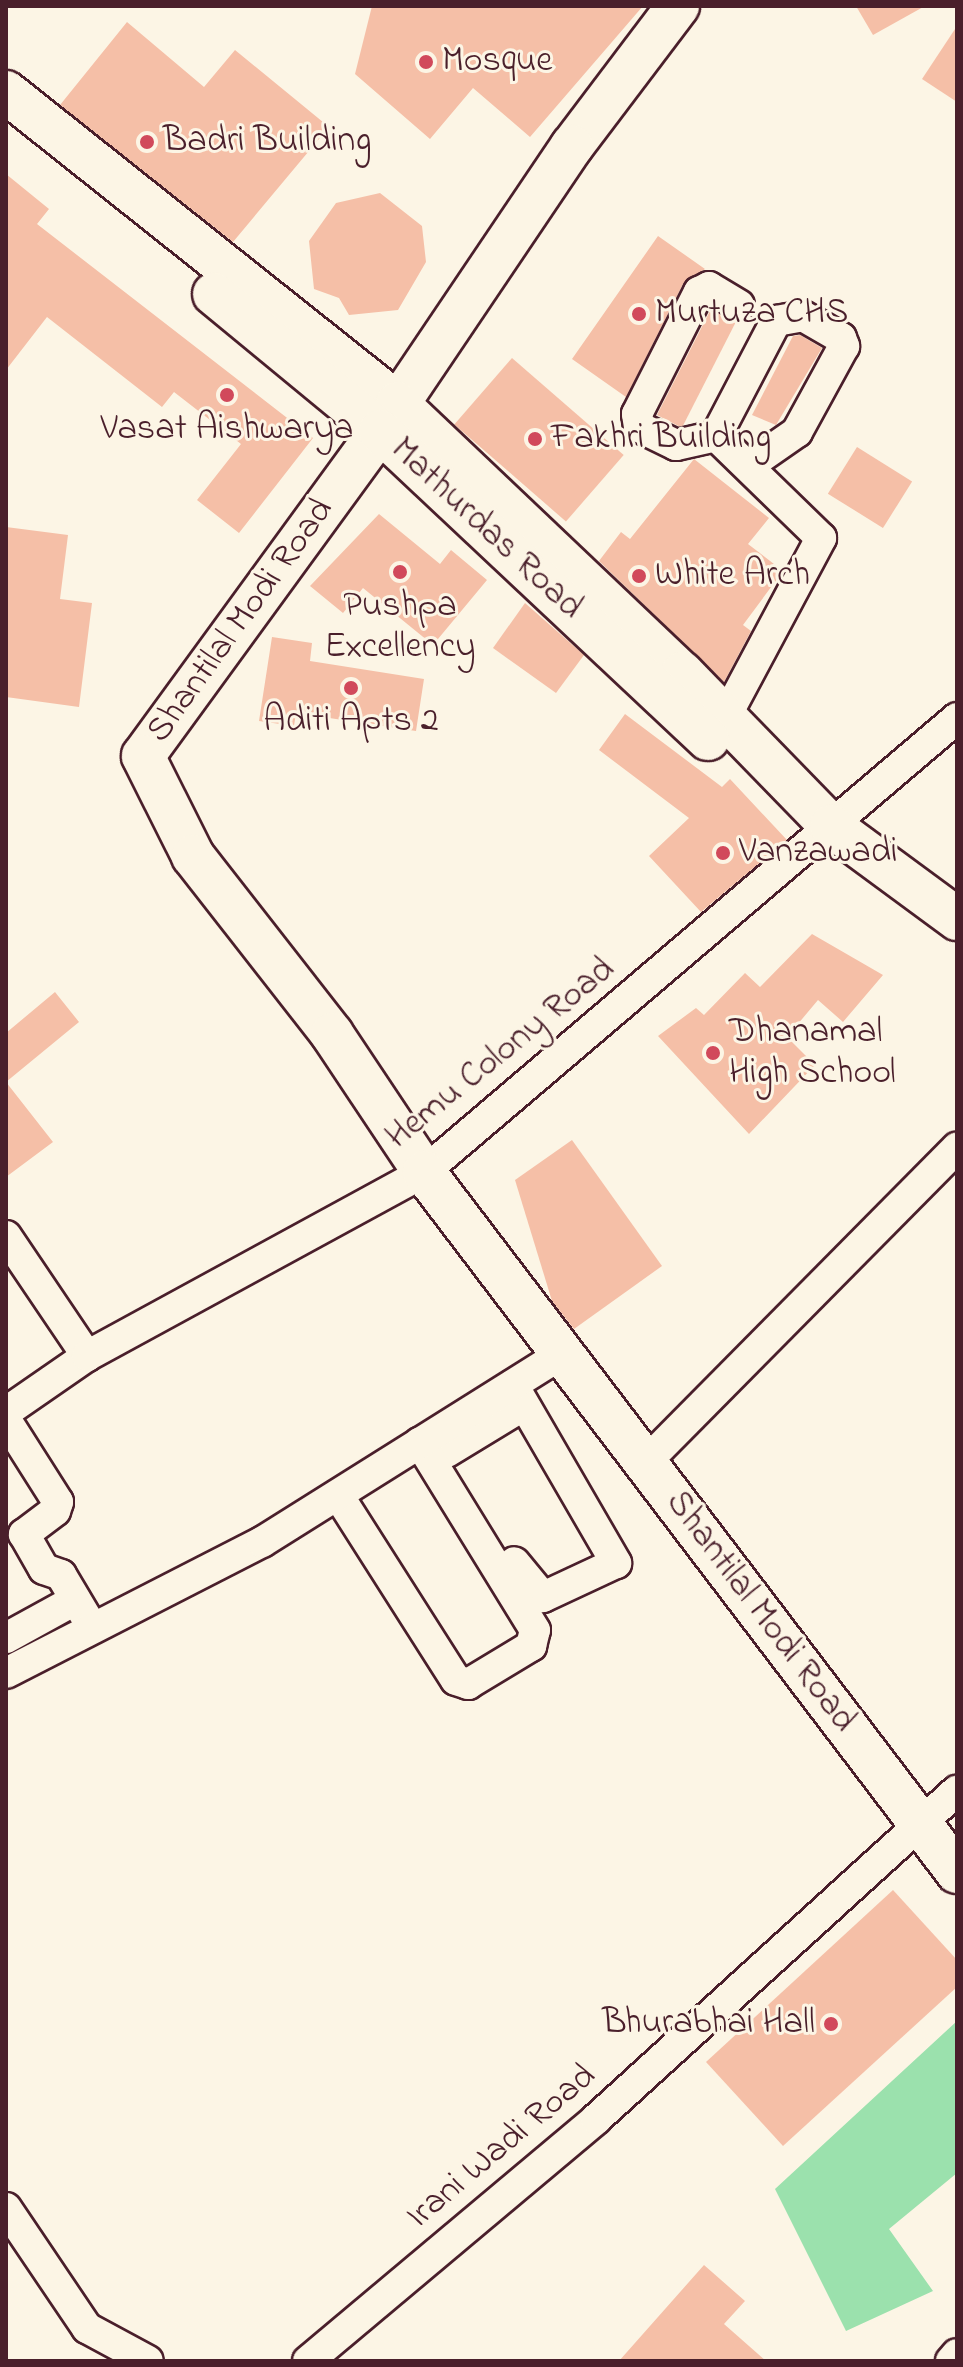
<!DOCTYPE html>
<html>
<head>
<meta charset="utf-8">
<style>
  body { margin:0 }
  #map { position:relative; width:963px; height:2367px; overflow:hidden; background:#fcf5e5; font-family:"Indie Flower",sans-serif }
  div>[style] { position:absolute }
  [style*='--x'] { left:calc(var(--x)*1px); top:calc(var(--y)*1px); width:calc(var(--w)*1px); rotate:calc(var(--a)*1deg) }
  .green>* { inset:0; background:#9be1ad }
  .building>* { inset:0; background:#f5bfa7; transform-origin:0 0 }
  .roads { filter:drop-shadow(2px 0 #4a1f2b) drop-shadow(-2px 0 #4a1f2b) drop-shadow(0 2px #4a1f2b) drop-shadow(0 -2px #4a1f2b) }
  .street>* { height:30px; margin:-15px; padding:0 15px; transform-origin:15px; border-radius:15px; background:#fcf5e5 }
  .secondary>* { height:42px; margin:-21px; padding:0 21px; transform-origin:21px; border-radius:21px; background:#fcf5e5 }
  .dots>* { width:22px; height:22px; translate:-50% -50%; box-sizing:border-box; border:4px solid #fcf5e5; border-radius:50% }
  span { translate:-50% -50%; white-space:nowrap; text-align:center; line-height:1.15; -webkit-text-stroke:6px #fcf5e5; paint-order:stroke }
  .poi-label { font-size:36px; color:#4a1f2b }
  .left { translate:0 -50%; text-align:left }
  .right { translate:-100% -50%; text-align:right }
  .street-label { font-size:36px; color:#4a1f2b }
  .frame { position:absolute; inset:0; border:8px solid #4a1f2b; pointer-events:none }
</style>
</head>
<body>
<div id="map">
  <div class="green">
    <i style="clip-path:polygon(957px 2021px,957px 2173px,889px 2229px,933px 2291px,846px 2331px,775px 2189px)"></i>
  </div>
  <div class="building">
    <i style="clip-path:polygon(372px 6px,643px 6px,530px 137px,473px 88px,430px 139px,355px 74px)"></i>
    <i style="clip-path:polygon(856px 6px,925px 6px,873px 35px)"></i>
    <i style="clip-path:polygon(127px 22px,204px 87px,235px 50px,329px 127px,233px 242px,60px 105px)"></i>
    <i style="clip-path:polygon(957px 26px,957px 102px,922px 79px)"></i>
    <i style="clip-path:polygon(6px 174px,49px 209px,37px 224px,313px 438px,239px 533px,197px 500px,241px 444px,174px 392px,162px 407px,47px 317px,6px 370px)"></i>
    <i style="clip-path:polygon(380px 193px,422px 226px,426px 262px,398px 310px,349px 315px,339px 298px,314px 289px,309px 241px,336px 203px)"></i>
    <i style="clip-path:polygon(658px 236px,705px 269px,683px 284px,626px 397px,572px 359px)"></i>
    <i style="left:711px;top:309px;width:28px;height:119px;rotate:27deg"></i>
    <i style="clip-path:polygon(800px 335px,822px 348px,776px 425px,752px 415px,793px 336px)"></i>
    <i style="left:512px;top:358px;width:148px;height:88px;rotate:41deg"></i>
    <i style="left:857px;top:447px;width:65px;height:55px;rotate:32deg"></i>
    <i style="clip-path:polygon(694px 459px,769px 518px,748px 544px,783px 571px,743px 625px,751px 631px,724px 682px,599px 561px,621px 532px,630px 539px)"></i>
    <i style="clip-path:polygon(379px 514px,440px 564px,451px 550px,487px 580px,433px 645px,363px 588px,343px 613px,310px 586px)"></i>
    <i style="clip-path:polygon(6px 527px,68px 535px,60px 599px,92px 603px,79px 707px,6px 697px)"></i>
    <i style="clip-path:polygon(525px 603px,584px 655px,556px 693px,493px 648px)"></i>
    <i style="clip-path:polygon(272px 637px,312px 643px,310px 661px,424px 679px,416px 731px,296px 713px,294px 726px,259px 721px)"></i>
    <i style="clip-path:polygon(625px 714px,722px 787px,730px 779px,787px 840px,701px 912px,649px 856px,689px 818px,599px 750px)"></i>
    <i style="clip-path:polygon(812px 934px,883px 975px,843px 1022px,818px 1000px,787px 1037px,815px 1065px,749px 1134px,658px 1036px,696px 1008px,704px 1015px,745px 973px,760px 987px)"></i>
    <i style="clip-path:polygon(55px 992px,79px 1022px,6px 1082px,53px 1142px,6px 1177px,6px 1033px)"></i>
    <i style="clip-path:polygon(572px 1140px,662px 1266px,574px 1329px,552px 1301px,515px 1180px)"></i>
    <i style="clip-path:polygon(893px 1890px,957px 1960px,957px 1987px,783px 2146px,706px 2062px)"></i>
    <i style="clip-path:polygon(704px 2265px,745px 2301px,724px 2324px,766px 2361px,619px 2361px)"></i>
  </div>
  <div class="roads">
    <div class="street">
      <i style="--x:716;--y:436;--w:41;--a:167.3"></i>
      <i style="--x:676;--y:445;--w:41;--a:-154.1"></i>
      <i style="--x:639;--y:427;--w:13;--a:-99"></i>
      <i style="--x:637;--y:414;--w:137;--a:-63.1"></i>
      <i style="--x:699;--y:292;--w:11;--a:-27"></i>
      <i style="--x:709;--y:287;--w:35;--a:31"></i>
      <i style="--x:717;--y:733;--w:221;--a:-61.9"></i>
      <i style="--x:821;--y:538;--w:146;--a:-135.8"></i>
      <i style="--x:716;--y:436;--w:130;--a:-62.4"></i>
      <i style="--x:776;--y:321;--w:27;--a:-10"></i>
      <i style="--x:803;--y:316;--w:44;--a:30.1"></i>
      <i style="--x:841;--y:338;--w:9;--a:69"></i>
      <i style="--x:844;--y:346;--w:98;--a:118.7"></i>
      <i style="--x:797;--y:432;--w:56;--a:145.2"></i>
      <i style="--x:6;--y:1236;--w:145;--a:56"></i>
      <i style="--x:513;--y:1385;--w:206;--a:59.9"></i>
      <i style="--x:616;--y:1563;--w:81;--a:155"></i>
      <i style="--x:543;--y:1597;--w:45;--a:-129.6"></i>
      <i style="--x:6;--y:1412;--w:98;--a:-34.7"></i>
      <i style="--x:87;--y:1356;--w:384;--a:-28.6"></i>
      <i style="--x:424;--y:1172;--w:700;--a:-40.42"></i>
      <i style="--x:6;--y:1420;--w:97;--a:57.6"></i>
      <i style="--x:58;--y:1502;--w:9;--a:108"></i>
      <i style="--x:55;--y:1511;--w:39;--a:143"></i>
      <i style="--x:24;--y:1534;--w:40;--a:60.3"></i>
      <i style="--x:44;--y:1569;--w:18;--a:19"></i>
      <i style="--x:61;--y:1575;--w:61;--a:59.2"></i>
      <i style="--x:447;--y:1452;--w:90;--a:-31.4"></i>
      <i style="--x:647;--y:1461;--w:441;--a:-45.3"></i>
      <i style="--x:338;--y:1495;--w:219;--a:57.5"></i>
      <i style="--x:456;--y:1680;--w:13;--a:18"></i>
      <i style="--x:468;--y:1684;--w:74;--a:-31.1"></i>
      <i style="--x:531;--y:1646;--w:16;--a:-76"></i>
      <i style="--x:535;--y:1630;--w:220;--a:-121.6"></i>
      <i style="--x:6;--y:1638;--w:79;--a:-28.8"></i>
      <i style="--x:6;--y:1673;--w:288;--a:-27.1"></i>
      <i style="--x:262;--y:1542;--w:359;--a:-32.1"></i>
      <i style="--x:6;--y:2208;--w:145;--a:56"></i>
      <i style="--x:87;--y:2328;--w:69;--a:28.4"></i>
      <i style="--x:308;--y:2361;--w:376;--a:-40"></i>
      <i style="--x:596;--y:2119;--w:488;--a:-42.3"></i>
      <i style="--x:951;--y:2361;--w:9;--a:-49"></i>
    </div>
    <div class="secondary">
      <i style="--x:678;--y:6;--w:176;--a:127.1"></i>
      <i style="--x:572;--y:146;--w:344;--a:124"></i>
      <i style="--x:380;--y:431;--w:402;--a:126.1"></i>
      <i style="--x:143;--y:756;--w:112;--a:63.4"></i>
      <i style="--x:193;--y:856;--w:226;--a:52"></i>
      <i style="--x:332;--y:1034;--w:166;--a:56.3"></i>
      <i style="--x:424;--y:1172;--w:880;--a:52.71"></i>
      <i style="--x:6;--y:92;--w:500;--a:38.5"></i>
      <i style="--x:397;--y:403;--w:393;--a:43.5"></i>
      <i style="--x:682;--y:673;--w:214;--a:45.8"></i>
      <i style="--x:831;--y:826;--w:157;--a:36.4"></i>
      <i style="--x:214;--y:294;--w:215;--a:39.5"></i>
      <i style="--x:380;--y:431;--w:450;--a:43.2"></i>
    </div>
  </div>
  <div class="dots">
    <i style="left:426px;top:62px;background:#d1495b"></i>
    <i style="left:147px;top:142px;background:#d1495b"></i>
    <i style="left:639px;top:314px;background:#d1495b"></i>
    <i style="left:227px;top:395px;background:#d1495b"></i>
    <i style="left:535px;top:439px;background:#d1495b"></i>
    <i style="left:400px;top:572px;background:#d1495b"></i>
    <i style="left:639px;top:576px;background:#d1495b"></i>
    <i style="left:351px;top:688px;background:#d1495b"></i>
    <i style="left:723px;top:853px;background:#d1495b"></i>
    <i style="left:713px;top:1053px;background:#d1495b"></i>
    <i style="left:831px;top:2024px;background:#d1495b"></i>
  </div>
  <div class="poi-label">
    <span class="left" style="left:442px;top:62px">Mosque</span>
    <span class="left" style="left:163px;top:142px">Badri Building</span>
    <span class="left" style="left:655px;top:314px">Murtuza CHS</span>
    <span style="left:227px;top:430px">Vasat Aishwarya</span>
    <span class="left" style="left:551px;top:439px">Fakhri Building</span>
    <span class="left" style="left:655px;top:576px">White Arch</span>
    <span style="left:400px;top:627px">Pushpa<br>Excellency</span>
    <span style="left:351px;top:722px">Aditi Apts 2</span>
    <span class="left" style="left:739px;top:853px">Vanzawadi</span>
    <span class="left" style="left:729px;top:1053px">Dhanamal<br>High School</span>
    <span class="right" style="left:815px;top:2024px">Bhurabhai Hall</span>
  </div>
  <div class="street-label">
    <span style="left:486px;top:529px;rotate:43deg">Mathurdas Road</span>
    <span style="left:241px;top:621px;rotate:-54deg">Shantilal Modi Road</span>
    <span style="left:501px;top:1054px;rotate:-39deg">Hemu Colony Road</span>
    <span style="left:760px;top:1612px;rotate:53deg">Shantilal Modi Road</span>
    <span style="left:502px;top:2147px;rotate:-40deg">Irani Wadi Road</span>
  </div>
  <div class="frame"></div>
</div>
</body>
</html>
